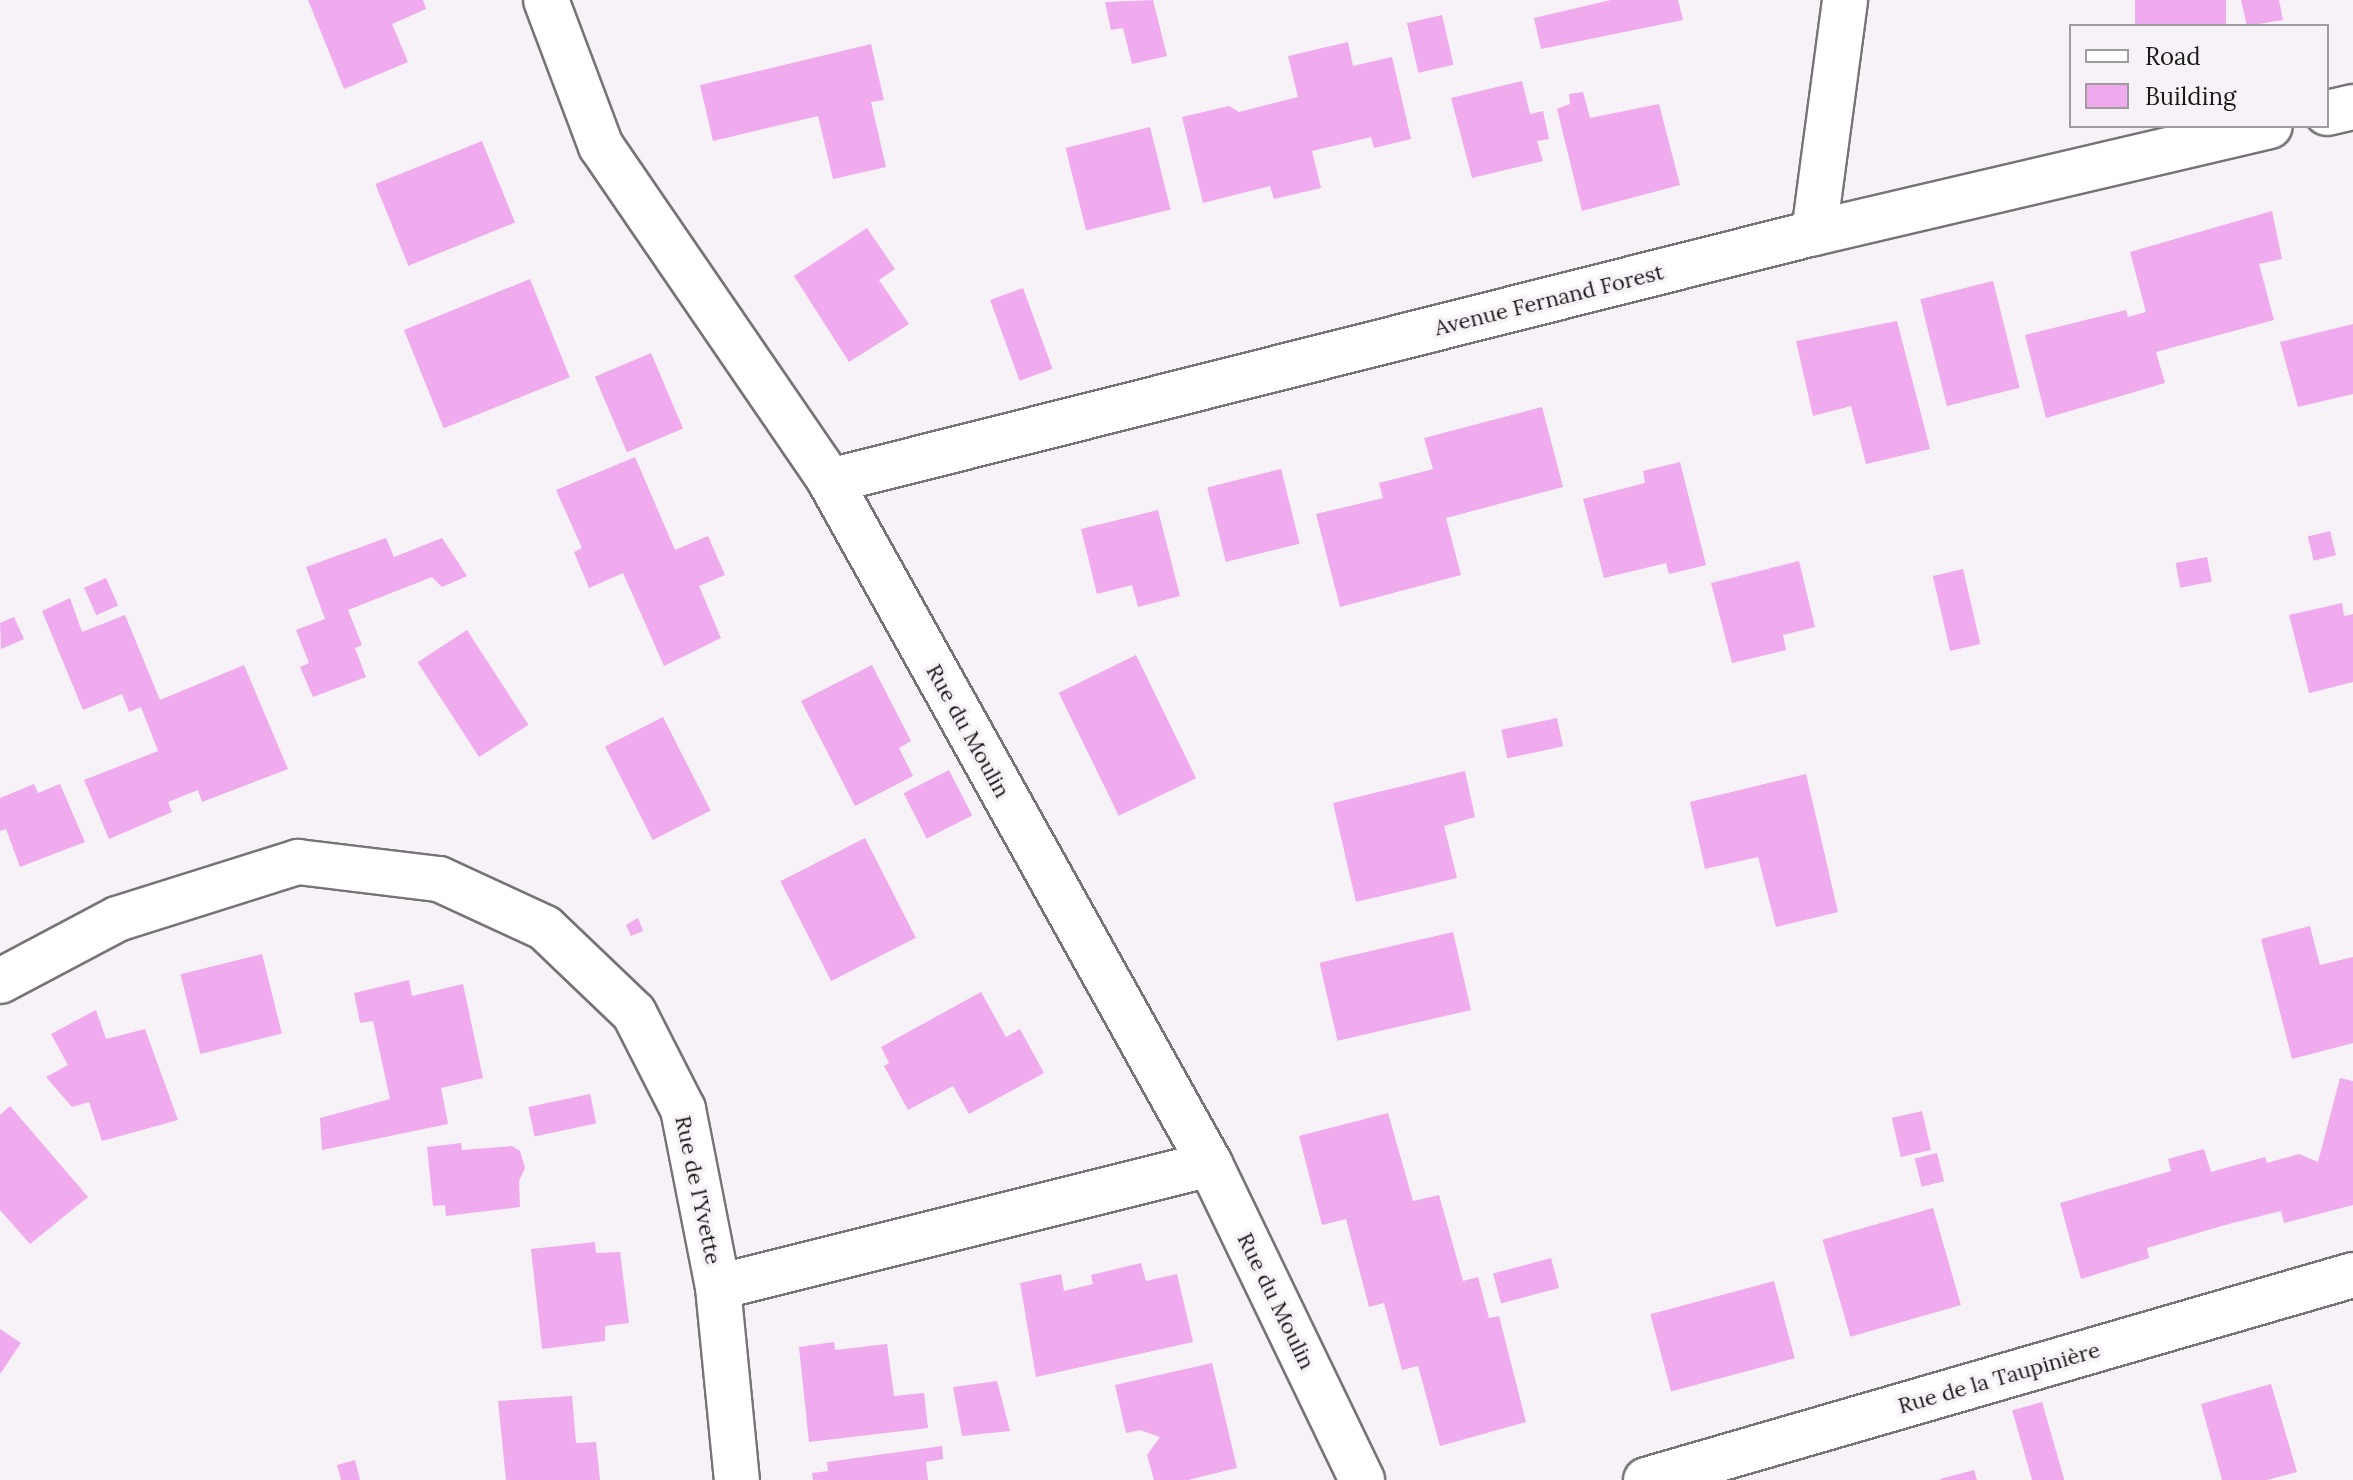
<!DOCTYPE html>
<html>
<head>
<meta charset="utf-8">
<style>
  body { margin:0 }
  #map { position:relative; width:2353px; height:1480px; overflow:hidden; background:#f7f2f7; font-family:Lora,serif }
  div>[style] { position:absolute }
  [style*='--x'] { left:calc(var(--x)*1px); top:calc(var(--y)*1px); width:calc(var(--w)*1px); rotate:calc(var(--a)*1deg) }
  .building>* { inset:0; background:#f0aaee; transform-origin:0 0 }
  .roads { filter:drop-shadow(2px 0 #777377) drop-shadow(-2px 0 #777377) drop-shadow(0 2px #777377) drop-shadow(0 -2px #777377) }
  .minor>* { height:44px; margin:-22px; padding:0 22px; transform-origin:22px; border-radius:22px; background:#fff }
  span { translate:-50% -50%; white-space:nowrap; text-align:center; line-height:1.15; -webkit-text-stroke:7px #f7f2f7; paint-order:stroke }
  .street-label { font-size:22px; color:#1b191a }
  .legend { position:absolute; left:2069px; top:24px; width:260px; height:104px; box-sizing:border-box; background:#f7f2f7; border:2px solid #9f9b9f; margin:0; padding:10px 14px; list-style:none; font-size:24px; color:#1b191a }
  .legend li { display:flex; align-items:center; gap:16px; height:40px }
  .legend b { width:40px; border:2px solid #9f9b9f }
</style>
</head>
<body>
<div id="map">
  <div class="building">
    <i style="clip-path:polygon(308px 0,423px 0,426px 9px,392px 24px,408px 62px,344px 89px)"></i>
    <i style="clip-path:polygon(1153px 0,1167px 56px,1132px 64px,1123px 28px,1111px 30px,1105px 2px)"></i>
    <i style="clip-path:polygon(1611px 0,1678px 0,1683px 20px,1541px 49px,1534px 18px)"></i>
    <i style="left:2135px;top:0;width:91px;height:27px"></i>
    <i style="clip-path:polygon(2241px 0,2279px 0,2283px 20px,2247px 26px)"></i>
    <i style="left:1442px;top:15px;width:51px;height:36px;rotate:77deg"></i>
    <i style="clip-path:polygon(1348px 42px,1353px 66px,1392px 57px,1411px 139px,1374px 148px,1371px 137px,1312px 151px,1321px 188px,1274px 199px,1270px 186px,1203px 203px,1182px 117px,1229px 106px,1239px 112px,1298px 97px,1288px 56px)"></i>
    <i style="clip-path:polygon(871px 44px,884px 100px,871px 102px,886px 167px,833px 179px,818px 116px,713px 141px,700px 85px)"></i>
    <i style="clip-path:polygon(1522px 81px,1530px 114px,1543px 111px,1549px 139px,1537px 141px,1543px 161px,1472px 178px,1451px 98px)"></i>
    <i style="clip-path:polygon(1583px 92px,1590px 118px,1659px 104px,1680px 185px,1582px 211px,1557px 109px,1570px 104px,1569px 94px)"></i>
    <i style="left:1150px;top:127px;width:85px;height:87px;rotate:76deg"></i>
    <i style="left:482px;top:141px;width:88px;height:115px;rotate:68deg"></i>
    <i style="clip-path:polygon(2272px 211px,2282px 259px,2259px 264px,2274px 320px,2156px 352px,2165px 383px,2046px 418px,2025px 335px,2126px 310px,2128px 317px,2146px 312px,2130px 252px)"></i>
    <i style="clip-path:polygon(867px 228px,895px 269px,879px 280px,909px 324px,849px 362px,794px 276px)"></i>
    <i style="left:530px;top:279px;width:106px;height:136px;rotate:68deg"></i>
    <i style="left:1993px;top:281px;width:110px;height:75px;rotate:76deg"></i>
    <i style="left:1023px;top:288px;width:86px;height:35px;rotate:70deg"></i>
    <i style="clip-path:polygon(1897px 321px,1930px 449px,1866px 464px,1851px 406px,1813px 416px,1796px 341px)"></i>
    <i style="clip-path:polygon(2353px 324px,2353px 394px,2298px 407px,2280px 342px)"></i>
    <i style="left:651px;top:353px;width:82px;height:61px;rotate:67deg"></i>
    <i style="clip-path:polygon(1542px 407px,1563px 487px,1446px 518px,1461px 575px,1340px 607px,1316px 514px,1383px 498px,1379px 483px,1433px 469px,1424px 438px)"></i>
    <i style="clip-path:polygon(635px 457px,675px 550px,708px 536px,725px 575px,699px 586px,721px 638px,664px 666px,623px 573px,589px 588px,574px 552px,582px 548px,556px 490px)"></i>
    <i style="clip-path:polygon(1680px 462px,1706px 565px,1669px 574px,1666px 563px,1604px 578px,1583px 499px,1645px 483px,1643px 471px)"></i>
    <i style="left:1281px;top:469px;width:77px;height:76px;rotate:76deg"></i>
    <i style="clip-path:polygon(1158px 510px,1180px 596px,1138px 607px,1132px 585px,1097px 594px,1081px 529px)"></i>
    <i style="left:2330px;top:531px;width:25px;height:23px;rotate:76deg"></i>
    <i style="clip-path:polygon(386px 538px,394px 557px,442px 538px,467px 576px,442px 587px,432px 577px,348px 610px,362px 645px,355px 648px,366px 677px,313px 697px,300px 667px,309px 663px,296px 630px,325px 619px,306px 567px)"></i>
    <i style="left:2207px;top:557px;width:25px;height:32px;rotate:79deg"></i>
    <i style="clip-path:polygon(1799px 561px,1815px 627px,1783px 635px,1786px 650px,1732px 663px,1711px 583px)"></i>
    <i style="left:1963px;top:569px;width:77px;height:31px;rotate:77deg"></i>
    <i style="left:106px;top:578px;width:30px;height:24px;rotate:66deg"></i>
    <i style="clip-path:polygon(70px 598px,82px 632px,125px 615px,160px 700px,244px 665px,288px 769px,202px 802px,198px 790px,168px 802px,172px 812px,109px 839px,84px 780px,158px 751px,141px 707px,129px 712px,122px 694px,83px 710px,42px 611px)"></i>
    <i style="clip-path:polygon(2342px 603px,2344px 616px,2353px 614px,2353px 682px,2309px 693px,2289px 615px)"></i>
    <i style="clip-path:polygon(14px 617px,24px 639px,1px 649px,0 623px)"></i>
    <i style="left:467px;top:630px;width:113px;height:59px;rotate:57deg"></i>
    <i style="left:1136px;top:655px;width:137px;height:86px;rotate:64deg"></i>
    <i style="clip-path:polygon(872px 665px,911px 741px,899px 748px,913px 776px,855px 806px,801px 701px)"></i>
    <i style="left:663px;top:717px;width:105px;height:65px;rotate:63deg"></i>
    <i style="left:1557px;top:718px;width:29px;height:57px;rotate:78deg"></i>
    <i style="left:949px;top:770px;width:51px;height:51px;rotate:63deg"></i>
    <i style="clip-path:polygon(1465px 771px,1475px 817px,1444px 826px,1457px 878px,1356px 902px,1333px 803px)"></i>
    <i style="clip-path:polygon(1806px 774px,1838px 912px,1776px 927px,1758px 857px,1705px 869px,1690px 802px)"></i>
    <i style="clip-path:polygon(34px 784px,38px 793px,60px 784px,85px 842px,20px 867px,6px 829px,0 831px,0 798px)"></i>
    <i style="left:865px;top:838px;width:112px;height:95px;rotate:63deg"></i>
    <i style="clip-path:polygon(638px 918px,643px 931px,631px 936px,626px 925px)"></i>
    <i style="clip-path:polygon(2310px 926px,2320px 965px,2353px 957px,2353px 1043px,2292px 1059px,2261px 939px)"></i>
    <i style="left:1453px;top:932px;width:80px;height:137px;rotate:77deg"></i>
    <i style="left:262px;top:954px;width:82px;height:84px;rotate:76deg"></i>
    <i style="clip-path:polygon(409px 980px,412px 996px,463px 984px,483px 1078px,441px 1088px,448px 1124px,322px 1150px,320px 1118px,390px 1099px,373px 1021px,360px 1023px,354px 993px)"></i>
    <i style="clip-path:polygon(981px 992px,1006px 1037px,1020px 1029px,1044px 1073px,969px 1114px,953px 1086px,908px 1110px,884px 1066px,889px 1063px,881px 1047px)"></i>
    <i style="clip-path:polygon(96px 1010px,106px 1039px,145px 1029px,178px 1120px,102px 1141px,89px 1102px,72px 1107px,46px 1077px,68px 1065px,51px 1034px)"></i>
    <i style="clip-path:polygon(2340px 1078px,2353px 1081px,2353px 1205px,2284px 1223px,2281px 1211px,2225px 1225px,2147px 1248px,2149px 1258px,2081px 1279px,2060px 1203px,2171px 1171px,2168px 1159px,2204px 1149px,2211px 1172px,2265px 1157px,2267px 1163px,2299px 1154px,2318px 1162px)"></i>
    <i style="left:590px;top:1094px;width:30px;height:63px;rotate:78deg"></i>
    <i style="clip-path:polygon(10px 1106px,88px 1197px,30px 1244px,0 1210px,0 1115px)"></i>
    <i style="left:1922px;top:1111px;width:40px;height:31px;rotate:77deg"></i>
    <i style="clip-path:polygon(1388px 1113px,1413px 1201px,1439px 1195px,1463px 1281px,1478px 1277px,1489px 1318px,1499px 1316px,1526px 1422px,1440px 1446px,1418px 1366px,1402px 1370px,1384px 1303px,1369px 1307px,1346px 1219px,1322px 1225px,1299px 1136px)"></i>
    <i style="clip-path:polygon(461px 1143px,462px 1150px,512px 1146px,520px 1151px,525px 1168px,519px 1181px,520px 1207px,446px 1216px,445px 1205px,433px 1206px,427px 1147px)"></i>
    <i style="left:1937px;top:1153px;width:29px;height:23px;rotate:76deg"></i>
    <i style="left:1933px;top:1208px;width:101px;height:115px;rotate:74deg"></i>
    <i style="clip-path:polygon(595px 1242px,596px 1253px,620px 1252px,629px 1323px,605px 1326px,605px 1341px,542px 1349px,531px 1249px)"></i>
    <i style="left:1551px;top:1258px;width:31px;height:60px;rotate:75deg"></i>
    <i style="clip-path:polygon(1141px 1263px,1146px 1281px,1177px 1274px,1193px 1342px,1036px 1377px,1020px 1283px,1061px 1274px,1064px 1291px,1093px 1284px,1091px 1275px)"></i>
    <i style="left:1774px;top:1281px;width:80px;height:128px;rotate:75deg"></i>
    <i style="clip-path:polygon(0 1329px,21px 1343px,0 1374px)"></i>
    <i style="clip-path:polygon(834px 1342px,835px 1350px,887px 1344px,894px 1396px,924px 1393px,928px 1428px,809px 1442px,799px 1347px)"></i>
    <i style="clip-path:polygon(1212px 1363px,1237px 1468px,1188px 1480px,1154px 1480px,1147px 1455px,1160px 1437px,1140px 1430px,1126px 1433px,1115px 1385px)"></i>
    <i style="clip-path:polygon(997px 1381px,1010px 1431px,962px 1436px,953px 1387px)"></i>
    <i style="clip-path:polygon(2271px 1384px,2297px 1472px,2267px 1480px,2222px 1480px,2201px 1404px)"></i>
    <i style="clip-path:polygon(572px 1396px,576px 1443px,596px 1442px,600px 1480px,506px 1480px,498px 1401px)"></i>
    <i style="left:2042px;top:1402px;width:81px;height:31px;rotate:74deg"></i>
    <i style="clip-path:polygon(942px 1446px,943px 1459px,926px 1462px,928px 1480px,813px 1480px,812px 1473px,828px 1471px,827px 1462px)"></i>
    <i style="clip-path:polygon(355px 1460px,360px 1480px,341px 1480px,337px 1465px)"></i>
    <i style="clip-path:polygon(1974px 1470px,1977px 1480px,1940px 1480px,1940px 1479px)"></i>
  </div>
  <div class="roads">
    <div class="minor">
      <i style="--x:546;--y:0;--w:156;--a:69.4"></i>
      <i style="--x:601;--y:146;--w:406;--a:55.6"></i>
      <i style="--x:830;--y:481;--w:782;--a:60.91"></i>
      <i style="--x:1210;--y:1164;--w:351;--a:64.3"></i>
      <i style="--x:2327;--y:113;--w:27;--a:-13"></i>
      <i style="--x:1814;--y:233;--w:235;--a:-82.4"></i>
      <i style="--x:830;--y:481;--w:1015;--a:-14.15"></i>
      <i style="--x:1814;--y:233;--w:468;--a:-13.2"></i>
      <i style="--x:0;--y:981;--w:132;--a:-27.9"></i>
      <i style="--x:117;--y:919;--w:190;--a:-17.5"></i>
      <i style="--x:298;--y:862;--w:142;--a:6.9"></i>
      <i style="--x:439;--y:879;--w:117;--a:24.8"></i>
      <i style="--x:545;--y:928;--w:123;--a:43.7"></i>
      <i style="--x:634;--y:1013;--w:108;--a:63"></i>
      <i style="--x:683;--y:1109;--w:181;--a:78.9"></i>
      <i style="--x:718;--y:1287;--w:194;--a:84.4"></i>
      <i style="--x:718;--y:1287;--w:507;--a:-14.04"></i>
      <i style="--x:1646;--y:1480;--w:736;--a:-16.17"></i>
    </div>
  </div>
  <div class="street-label">
    <span style="left:1549px;top:300px;rotate:-14deg">Avenue Fernand Forest</span>
    <span style="left:968px;top:731px;rotate:61deg">Rue du Moulin</span>
    <span style="left:698px;top:1190px;rotate:78deg">Rue de l'Yvette</span>
    <span style="left:1276px;top:1301px;rotate:64deg">Rue du Moulin</span>
    <span style="left:1999px;top:1378px;rotate:-16deg">Rue de la Taupinière</span>
  </div>
  <ul class="legend">
  <li><b style="height:10px;background:#fff"></b>Road</li>
  <li><b style="height:22px;background:#f0aaee"></b>Building</li>
  </ul>
</div>
</body>
</html>
